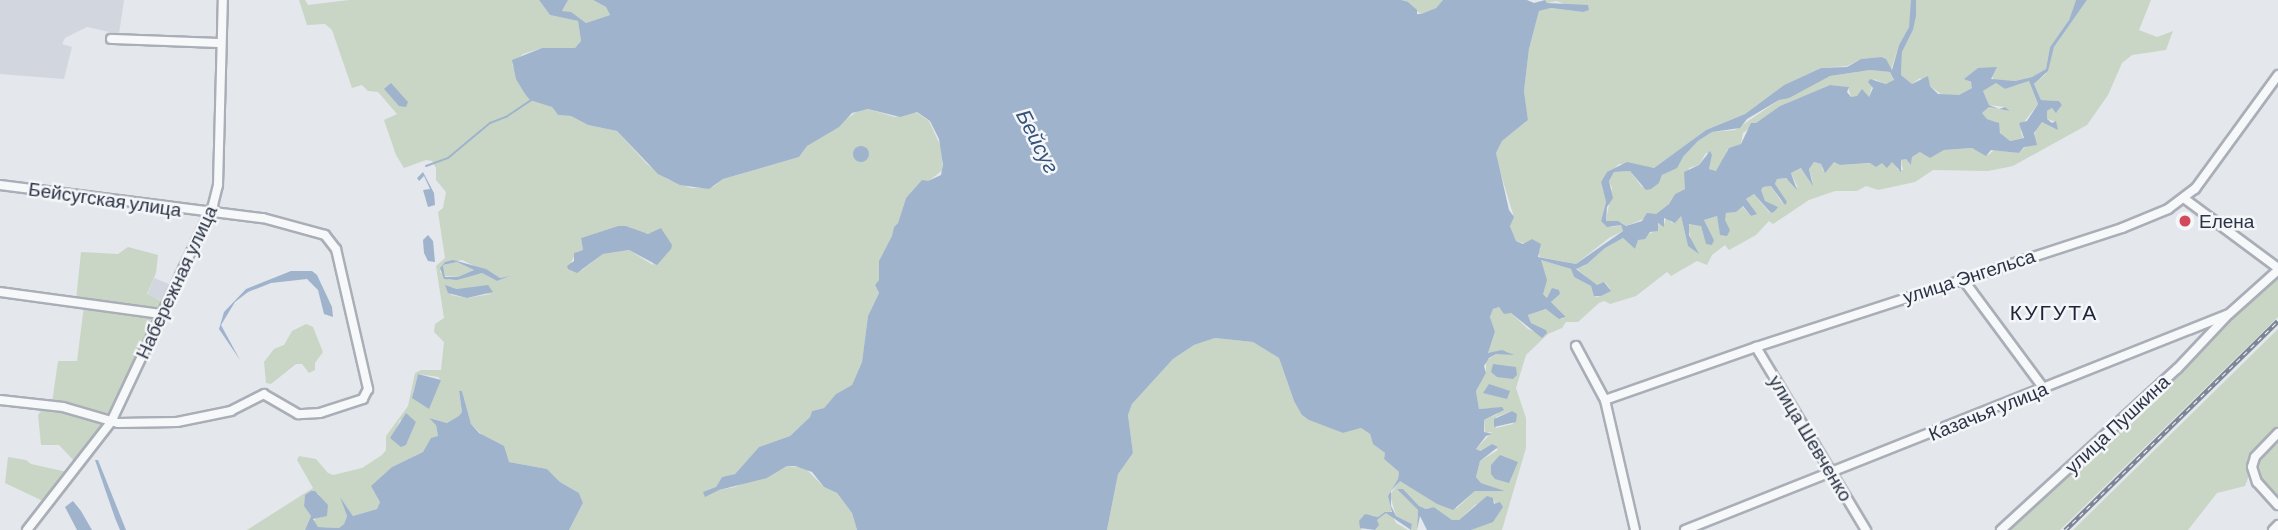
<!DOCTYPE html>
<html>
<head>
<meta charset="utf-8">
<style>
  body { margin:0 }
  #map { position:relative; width:2278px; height:530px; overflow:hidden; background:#e4e7ec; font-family:Barlow,sans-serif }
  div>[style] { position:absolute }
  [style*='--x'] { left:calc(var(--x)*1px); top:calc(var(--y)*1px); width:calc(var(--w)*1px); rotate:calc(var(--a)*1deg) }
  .built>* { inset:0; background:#d2d6de; transform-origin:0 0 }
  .green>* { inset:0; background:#c9d6c5 }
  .water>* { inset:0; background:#9fb4cc }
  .round { border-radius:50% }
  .stream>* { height:2px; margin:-1px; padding:0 1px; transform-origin:1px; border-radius:1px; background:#9fb4cc }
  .roads { filter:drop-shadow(2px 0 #a9aeb7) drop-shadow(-2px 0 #a9aeb7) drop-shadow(0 2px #a9aeb7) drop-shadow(0 -2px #a9aeb7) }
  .minor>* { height:8px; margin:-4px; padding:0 4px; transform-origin:4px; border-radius:4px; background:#f7f8fa }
  .rail>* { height:4.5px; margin-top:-2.25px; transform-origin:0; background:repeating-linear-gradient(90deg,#f4f6f9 0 5px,#7d8696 0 10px); box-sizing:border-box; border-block:2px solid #7d8696 }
  .dots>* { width:19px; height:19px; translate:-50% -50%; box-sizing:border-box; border:4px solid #f4f6f9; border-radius:50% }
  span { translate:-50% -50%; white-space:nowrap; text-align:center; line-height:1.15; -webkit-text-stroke:5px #f4f6f9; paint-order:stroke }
  .street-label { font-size:19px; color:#2b3445 }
  .poi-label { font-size:19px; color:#2b3445 }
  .left { translate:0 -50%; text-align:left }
  .water-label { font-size:21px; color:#34527a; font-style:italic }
  .neighbourhood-label { font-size:21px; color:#1d2536; letter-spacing:2px }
</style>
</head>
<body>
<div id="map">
  <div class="built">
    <i style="clip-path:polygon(0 0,124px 0,119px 34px,87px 27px,65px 38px,62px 44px,72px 47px,64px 79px,0 74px)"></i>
    <i style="left:154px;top:278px;width:18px;height:18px;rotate:22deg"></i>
  </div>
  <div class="green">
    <i style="clip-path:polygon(evenodd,299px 0,305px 0,308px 5px,349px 0,539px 0,550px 15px,578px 21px,581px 41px,575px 48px,542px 48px,523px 54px,512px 64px,525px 94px,552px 107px,558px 115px,571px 116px,588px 125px,617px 131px,647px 164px,667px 179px,691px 188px,713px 187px,723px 179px,799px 157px,807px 146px,858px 111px,868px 109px,895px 117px,916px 112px,929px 121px,941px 147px,943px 170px,906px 198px,898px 223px,894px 227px,893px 236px,879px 261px,879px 280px,875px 285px,879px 293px,868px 316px,862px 362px,852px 385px,836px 394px,824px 408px,812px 411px,810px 417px,790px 436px,759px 447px,735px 474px,722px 477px,716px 487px,719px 490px,735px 487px,756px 478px,767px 478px,787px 466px,805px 468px,824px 487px,837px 493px,852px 513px,857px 530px,569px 530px,583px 503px,579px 493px,560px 482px,547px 469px,509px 462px,471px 424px,462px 391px,459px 392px,462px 412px,459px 417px,447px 423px,429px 418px,436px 424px,438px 436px,423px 452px,392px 467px,372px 486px,380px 502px,377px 509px,353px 516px,341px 499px,347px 516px,344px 524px,339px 528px,318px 527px,313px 522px,317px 517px,322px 517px,319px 494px,311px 491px,305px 496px,304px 506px,311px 516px,305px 530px,247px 530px,313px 488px,297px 460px,299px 456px,316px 459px,328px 473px,333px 475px,362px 468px,382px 455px,386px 450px,386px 436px,408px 406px,415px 373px,421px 370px,441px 370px,444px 342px,434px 332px,435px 324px,444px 318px,436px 266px,445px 258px,438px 212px,443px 208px,446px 192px,436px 180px,436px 168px,432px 161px,426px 160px,404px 168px,396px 155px,384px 120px,397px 114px,378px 92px,368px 91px,362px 85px,352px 88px,332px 30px,325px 24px,307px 25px,299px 0,618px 226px,630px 227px,641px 234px,655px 233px,653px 265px,629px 250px,603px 254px,582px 270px,571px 263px,576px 252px,583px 250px,581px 238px,618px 226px,299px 0,462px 260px,500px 278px,509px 277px,497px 281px,482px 273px,449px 280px,440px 272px,442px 265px,462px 260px,299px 0,452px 287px,457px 289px,491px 294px,467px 298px,451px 295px,452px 287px,299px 0,418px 374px,438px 377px,441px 380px,438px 385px,413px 393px,418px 374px,299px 0,400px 420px,416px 422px,406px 445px,396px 429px,400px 420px)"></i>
    <i style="clip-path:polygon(568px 0,593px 0,606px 7px,610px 15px,586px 23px,571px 13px,562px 11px)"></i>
    <i style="clip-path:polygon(1401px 0,1443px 0,1436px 8px,1421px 14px)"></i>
    <i style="clip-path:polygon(1545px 0,1911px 0,1912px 6px,1909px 27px,1899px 45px,1891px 70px,1881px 57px,1861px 59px,1847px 66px,1821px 68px,1784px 85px,1745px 114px,1706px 130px,1654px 168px,1619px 164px,1601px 182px,1606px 202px,1601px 221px,1612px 227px,1621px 225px,1623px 231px,1609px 238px,1576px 264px,1540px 257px,1538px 252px,1541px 248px,1516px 241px,1510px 226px,1513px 214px,1498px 165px,1496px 153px,1502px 141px,1528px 120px,1524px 91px,1529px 49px,1539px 11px,1551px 8px,1583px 12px,1557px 1px,1547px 3px)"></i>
    <i style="clip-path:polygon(1916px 0,2076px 0,2069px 20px,2050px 47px,2046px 69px,2032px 77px,2015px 81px,1994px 80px,1988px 69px,1984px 69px,1966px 79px,1972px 84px,1972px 88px,1959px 95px,1942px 95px,1920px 78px,1912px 84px,1901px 75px,1902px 52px,1913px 30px)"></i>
    <i style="clip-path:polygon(evenodd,2087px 0,2151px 0,2139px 30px,2157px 37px,2173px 31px,2166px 50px,2132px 55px,2122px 63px,2108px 95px,2087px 125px,2013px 166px,1988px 171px,1933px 170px,1915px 182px,1878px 190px,1866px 186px,1857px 191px,1835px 191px,1809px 200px,1773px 224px,1769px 221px,1756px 235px,1729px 250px,1725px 245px,1712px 255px,1707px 265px,1697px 261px,1671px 276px,1667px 272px,1636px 296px,1610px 304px,1604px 301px,1599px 303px,1578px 322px,1566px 322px,1562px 328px,1548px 334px,1526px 355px,1516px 388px,1526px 418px,1526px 448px,1502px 530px,1471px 530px,1478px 526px,1495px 503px,1493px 498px,1475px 505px,1459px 520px,1452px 520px,1434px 507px,1426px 509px,1419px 506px,1403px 489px,1404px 495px,1418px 510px,1417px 530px,1411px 530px,1412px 524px,1396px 516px,1390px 495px,1400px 480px,1437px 504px,1457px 508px,1475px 491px,1504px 491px,1481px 483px,1476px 477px,1480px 461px,1498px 450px,1492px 444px,1479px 451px,1476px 449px,1492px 432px,1485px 433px,1484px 420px,1498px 414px,1492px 408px,1479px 409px,1476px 391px,1486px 373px,1486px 361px,1496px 354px,1510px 352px,1488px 353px,1495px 333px,1490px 317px,1493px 309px,1498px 307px,1511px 313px,1528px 329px,1545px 336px,1546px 330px,1531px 323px,1528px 315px,1547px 309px,1562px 319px,1566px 317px,1551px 302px,1560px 294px,1547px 298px,1543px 294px,1541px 260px,1571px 269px,1574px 277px,1591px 286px,1596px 297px,1601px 296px,1610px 289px,1605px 282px,1597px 286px,1576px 268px,1584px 266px,1605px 248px,1623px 238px,1635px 249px,1637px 240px,1655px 231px,1660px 222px,1664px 225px,1666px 217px,1672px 223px,1681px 216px,1688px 246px,1693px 247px,1688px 227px,1692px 222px,1701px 226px,1705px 239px,1714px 240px,1704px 220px,1717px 216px,1720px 232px,1726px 213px,1736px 212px,1742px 206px,1751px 216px,1756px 214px,1746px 199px,1754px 194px,1770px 213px,1774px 212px,1765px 201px,1760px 190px,1763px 187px,1771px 186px,1783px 204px,1775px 184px,1777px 179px,1785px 178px,1798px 188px,1791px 173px,1802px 168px,1813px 183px,1809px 168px,1814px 162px,1821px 164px,1823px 171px,1834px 162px,1840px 165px,1893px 162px,1898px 170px,1903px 170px,1901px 160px,1906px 159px,1911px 165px,1912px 157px,1920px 152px,1933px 156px,1944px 150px,1972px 148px,1988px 155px,1994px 150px,2019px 153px,2034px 138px,2036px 129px,2042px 122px,2057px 128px,2056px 122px,2047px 119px,2047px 111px,2052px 108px,2057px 112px,2062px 105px,2059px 101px,2041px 100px,2034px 84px,2046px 74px,2054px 47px,2087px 0,1512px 411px,1513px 424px,1496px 428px,1496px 417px,1512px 411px)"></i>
    <i style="clip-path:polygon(1870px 70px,1890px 72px,1894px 81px,1886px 84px,1874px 79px,1869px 97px,1851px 97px,1848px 87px,1830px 85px,1780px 106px,1743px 133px,1741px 144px,1727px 150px,1723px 164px,1716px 171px,1709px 169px,1712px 155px,1706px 153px,1699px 165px,1689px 168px,1685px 189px,1675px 194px,1669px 204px,1656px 214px,1626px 226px,1622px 223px,1606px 221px,1612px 188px,1609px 181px,1614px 172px,1630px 171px,1642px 187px,1659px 183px,1662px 175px,1673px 168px,1698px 141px,1712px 132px,1735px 130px,1779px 100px,1830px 76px)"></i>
    <i style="clip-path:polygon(2029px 81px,2038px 104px,2024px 122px,2021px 132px,2023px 138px,2010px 141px,2002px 136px,1996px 122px,1987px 119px,1982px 113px,1989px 107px,2010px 111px,2005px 107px,1989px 105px,1983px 91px,1996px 83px,2005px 89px)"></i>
    <i style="clip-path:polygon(128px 247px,158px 255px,156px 273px,147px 294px,163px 302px,160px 310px,76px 300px,81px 252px,118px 254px)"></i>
    <i style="clip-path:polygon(457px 262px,474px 270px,459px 277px,445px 276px,443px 265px)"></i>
    <i style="clip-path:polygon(2278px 275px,2278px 317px,2060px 530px,2008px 530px,2140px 409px,2231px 317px)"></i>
    <i style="clip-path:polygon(84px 306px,157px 316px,111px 418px,52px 403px,58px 361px,77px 361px)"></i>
    <i style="clip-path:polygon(306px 324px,313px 327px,323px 352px,315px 363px,315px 370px,309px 373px,302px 364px,296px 364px,271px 384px,266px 383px,264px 362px,274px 349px,284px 345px,292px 331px)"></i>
    <i style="clip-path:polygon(2278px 329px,2278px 431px,2248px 465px,2250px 473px,2245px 486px,2217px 493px,2188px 530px,2073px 530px)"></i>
    <i style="clip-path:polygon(1215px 338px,1253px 342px,1279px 358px,1294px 401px,1310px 420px,1343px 433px,1361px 428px,1370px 434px,1373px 444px,1385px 453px,1384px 459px,1399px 472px,1398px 479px,1388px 496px,1392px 511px,1378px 517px,1372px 515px,1361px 530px,1107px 530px,1118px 473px,1133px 453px,1128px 415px,1132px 404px,1173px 359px,1194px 345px)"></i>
    <i style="clip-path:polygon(43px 408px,75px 412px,105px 424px,76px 463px,59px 445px,41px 445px,38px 415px)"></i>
    <i style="clip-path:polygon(2278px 436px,2278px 499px,2260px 476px,2258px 465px,2253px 465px)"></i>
    <i style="clip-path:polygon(8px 457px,26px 460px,31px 464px,67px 472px,45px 502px,5px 483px)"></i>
    <i style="clip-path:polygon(1386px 513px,1392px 515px,1396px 523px,1408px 530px,1375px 530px,1377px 520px)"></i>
  </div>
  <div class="water">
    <i style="clip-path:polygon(evenodd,539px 0,568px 0,562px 11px,571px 12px,586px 23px,610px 15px,606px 7px,593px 0,1401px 0,1408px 2px,1417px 10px,1417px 14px,1421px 14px,1436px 8px,1443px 0,1527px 0,1534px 3px,1545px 0,1547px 3px,1588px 5px,1589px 10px,1583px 12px,1551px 8px,1539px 11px,1529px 49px,1524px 91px,1528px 120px,1502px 141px,1496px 153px,1509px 210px,1514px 217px,1510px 226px,1516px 241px,1523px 244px,1532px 239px,1541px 244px,1538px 257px,1576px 264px,1623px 231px,1621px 225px,1607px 227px,1601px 221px,1606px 202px,1601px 182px,1607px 172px,1627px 162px,1654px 168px,1706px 130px,1745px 114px,1784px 85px,1821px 68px,1847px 67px,1861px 59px,1881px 57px,1886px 59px,1892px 70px,1899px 45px,1909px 27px,1911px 0,1916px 0,1916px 16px,1913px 30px,1902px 52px,1901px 75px,1912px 84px,1928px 76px,1930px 86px,1938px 94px,1959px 95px,1972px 88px,1971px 82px,1964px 79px,1978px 68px,1997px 67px,1991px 79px,2015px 81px,2032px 77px,2046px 69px,2050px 47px,2069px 20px,2076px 0,2087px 0,2054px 47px,2048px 71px,2034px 84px,2041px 100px,2059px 101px,2062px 105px,2056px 113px,2052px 108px,2047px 111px,2047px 119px,2052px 123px,2056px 121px,2058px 130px,2042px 122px,2034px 133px,2037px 145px,2024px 147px,2019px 153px,1991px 150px,1986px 156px,1972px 148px,1944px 150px,1930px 158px,1920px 152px,1912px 157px,1911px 165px,1906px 159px,1901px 160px,1901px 172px,1892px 162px,1887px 168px,1882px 163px,1876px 167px,1870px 163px,1840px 165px,1834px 162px,1825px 173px,1821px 164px,1814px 162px,1809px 169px,1813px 186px,1801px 168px,1791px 173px,1797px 190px,1786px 178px,1777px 179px,1775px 184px,1787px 202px,1785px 205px,1771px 186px,1763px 187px,1761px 190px,1765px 201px,1778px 207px,1774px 212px,1771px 213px,1754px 194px,1746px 199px,1757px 214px,1751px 216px,1743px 206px,1736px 212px,1726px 213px,1725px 220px,1730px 230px,1727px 236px,1720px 235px,1717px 216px,1704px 220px,1714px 240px,1712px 245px,1706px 244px,1701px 226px,1689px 224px,1689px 235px,1699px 254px,1688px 246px,1681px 216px,1675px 223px,1664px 218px,1664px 227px,1658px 223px,1658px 231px,1650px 232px,1645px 239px,1638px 240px,1635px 249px,1623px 238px,1605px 248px,1587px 264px,1576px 269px,1597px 285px,1604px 282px,1611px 291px,1601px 296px,1594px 296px,1591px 286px,1574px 277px,1571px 269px,1541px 260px,1547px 280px,1543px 294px,1547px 298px,1552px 288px,1559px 290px,1560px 294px,1551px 302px,1566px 317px,1559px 319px,1546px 309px,1528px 315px,1531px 323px,1546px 330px,1547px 333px,1542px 338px,1511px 313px,1504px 314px,1499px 307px,1493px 309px,1490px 317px,1495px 332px,1488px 353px,1502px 350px,1514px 355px,1496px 354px,1489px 358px,1484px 366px,1486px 373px,1476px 391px,1479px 409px,1502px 407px,1504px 410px,1484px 420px,1484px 432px,1492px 434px,1486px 436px,1476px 449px,1480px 451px,1492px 444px,1498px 447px,1480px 461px,1476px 477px,1481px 483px,1505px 491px,1475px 491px,1453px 510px,1437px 504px,1400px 481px,1391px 491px,1391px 506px,1396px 516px,1412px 524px,1411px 530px,1386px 513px,1377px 520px,1379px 525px,1375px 530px,1360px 528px,1359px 521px,1365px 514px,1378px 517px,1385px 512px,1392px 512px,1388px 496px,1398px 479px,1399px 472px,1384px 459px,1385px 453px,1373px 444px,1370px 434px,1361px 428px,1343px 433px,1309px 420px,1302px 415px,1294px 401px,1279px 358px,1253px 342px,1215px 338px,1194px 345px,1173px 359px,1132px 404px,1128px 415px,1133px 453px,1118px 474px,1107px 530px,857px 530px,852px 513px,837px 493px,824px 487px,812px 472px,795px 466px,787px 466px,767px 478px,719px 490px,705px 497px,703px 492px,716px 487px,722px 477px,735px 474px,759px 447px,790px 436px,810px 417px,812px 411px,824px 408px,836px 394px,852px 385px,862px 362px,868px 316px,879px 293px,875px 285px,879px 280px,879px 261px,892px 236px,894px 227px,898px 223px,906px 198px,922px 180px,928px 181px,941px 175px,943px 165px,939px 139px,930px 121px,917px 112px,900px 117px,868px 109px,852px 113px,839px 127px,807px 146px,799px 157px,723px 179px,709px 189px,680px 185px,658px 174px,617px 131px,588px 125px,571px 116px,558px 115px,552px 107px,530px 100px,525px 94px,516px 79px,512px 60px,542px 48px,575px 48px,581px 41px,578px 21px,550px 15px,539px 0,1870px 70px,1890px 72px,1894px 80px,1886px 84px,1870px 79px,1868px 82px,1873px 88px,1869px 97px,1862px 89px,1857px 96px,1851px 97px,1847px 92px,1849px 87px,1830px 85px,1780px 106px,1756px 123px,1751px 123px,1741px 144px,1729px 148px,1716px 171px,1709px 169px,1712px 155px,1710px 151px,1699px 165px,1684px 172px,1685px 189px,1675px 194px,1669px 204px,1656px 214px,1647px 213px,1642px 221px,1626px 226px,1618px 221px,1606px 221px,1607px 207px,1613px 198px,1609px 181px,1614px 172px,1630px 171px,1646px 190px,1651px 189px,1659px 183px,1662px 175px,1677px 168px,1683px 157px,1698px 141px,1712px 132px,1740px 128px,1747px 119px,1779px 100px,1789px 98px,1830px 76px,1870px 70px,539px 0,2029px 81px,2038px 104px,2027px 121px,2019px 123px,2024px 138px,2010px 141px,2000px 133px,1999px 123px,1987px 119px,1982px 113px,1989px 107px,2010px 111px,2005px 107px,1999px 109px,1989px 105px,1983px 91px,1996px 83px,2005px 89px,2029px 81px)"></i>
    <i style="clip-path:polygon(391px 83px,408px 102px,406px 107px,399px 106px,384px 89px)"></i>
    <i class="round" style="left:853px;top:146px;width:16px;height:16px"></i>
    <i style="clip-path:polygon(423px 172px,434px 193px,435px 205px,428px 207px,423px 190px,430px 189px,424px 176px,419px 181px,417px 178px)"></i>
    <i style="clip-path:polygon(618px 226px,626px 226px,648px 234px,661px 228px,672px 245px,671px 249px,657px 265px,629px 250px,603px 254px,577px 273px,568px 269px,567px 266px,574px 261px,574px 253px,583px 250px,581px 238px)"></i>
    <i style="clip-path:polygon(428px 235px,433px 241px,435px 262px,428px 261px,424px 253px,423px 240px)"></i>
    <i style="clip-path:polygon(evenodd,453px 260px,486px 269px,500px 278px,511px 276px,497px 281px,482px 273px,457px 280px,444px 279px,440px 268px,445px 262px,453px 260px,457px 262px,474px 270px,458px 277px,445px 277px,443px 265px,457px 262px)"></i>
    <i style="clip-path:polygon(291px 271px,312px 271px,317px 275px,332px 307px,333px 317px,324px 314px,318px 290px,307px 279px,271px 283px,248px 292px,235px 302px,221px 325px,240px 360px,219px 329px,224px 312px,246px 289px)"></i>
    <i style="clip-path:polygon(445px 285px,457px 289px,488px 285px,493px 292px,467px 298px,448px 293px)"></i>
    <i style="clip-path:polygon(1493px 364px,1516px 367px,1517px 375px,1513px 379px,1497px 377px,1491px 372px)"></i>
    <i style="clip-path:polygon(418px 374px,441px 380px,429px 409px,412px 398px)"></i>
    <i style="clip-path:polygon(1489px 384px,1510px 391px,1507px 399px,1483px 393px)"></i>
    <i style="clip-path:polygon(459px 391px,462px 391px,471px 424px,479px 433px,504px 446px,509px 462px,547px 469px,560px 482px,579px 493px,583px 503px,569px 530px,305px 530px,311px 516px,304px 506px,305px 495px,311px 491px,315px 491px,328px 505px,327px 516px,313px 519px,318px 527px,339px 528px,344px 524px,347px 516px,340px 497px,353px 516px,377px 509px,380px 502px,371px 486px,392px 467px,423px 452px,431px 438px,438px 436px,436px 425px,429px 418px,447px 423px,459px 416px,462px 412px)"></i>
    <i style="clip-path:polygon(1512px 411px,1517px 414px,1516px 422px,1494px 427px,1494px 419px)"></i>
    <i style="clip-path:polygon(406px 413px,416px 422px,406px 445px,401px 447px,390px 438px)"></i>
    <i style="clip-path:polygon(1500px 455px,1518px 462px,1509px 483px,1495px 479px,1491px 474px,1491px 465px)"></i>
    <i style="clip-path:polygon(95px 460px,98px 460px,126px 530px,120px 530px,115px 518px)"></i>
    <i style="clip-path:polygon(1397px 489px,1403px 489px,1419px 506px,1426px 509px,1434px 507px,1452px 520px,1459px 520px,1487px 496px,1493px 498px,1494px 504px,1500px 502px,1503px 507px,1493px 522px,1471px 530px,1427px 530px,1420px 516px,1417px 530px,1418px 510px)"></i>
    <i style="clip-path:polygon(73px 501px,81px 511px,92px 530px,77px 530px,65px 507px)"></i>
  </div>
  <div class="stream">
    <i style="--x:426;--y:166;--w:23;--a:-20"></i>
    <i style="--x:448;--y:158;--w:55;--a:-39.8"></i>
    <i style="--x:490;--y:123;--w:17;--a:-21"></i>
    <i style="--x:506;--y:117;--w:32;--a:-34"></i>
  </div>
  <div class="roads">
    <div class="minor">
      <i style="--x:111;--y:39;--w:110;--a:2.1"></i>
      <i style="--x:0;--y:185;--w:265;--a:7.2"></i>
      <i style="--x:263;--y:218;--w:64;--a:15.3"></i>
      <i style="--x:325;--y:235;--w:18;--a:52"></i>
      <i style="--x:336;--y:249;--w:144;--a:77.1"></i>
      <i style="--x:368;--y:389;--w:11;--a:117"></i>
      <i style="--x:363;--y:399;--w:45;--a:162"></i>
      <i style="--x:320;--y:413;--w:22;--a:177"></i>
      <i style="--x:298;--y:414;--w:39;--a:-150"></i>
      <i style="--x:264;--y:394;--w:37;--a:153"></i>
      <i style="--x:231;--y:411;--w:55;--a:168.5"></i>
      <i style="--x:177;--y:422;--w:59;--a:179"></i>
      <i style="--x:118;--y:423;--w:57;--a:-163.8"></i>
      <i style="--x:63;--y:407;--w:63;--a:-173.7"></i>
      <i style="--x:2185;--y:199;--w:116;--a:36.6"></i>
      <i style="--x:1962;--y:278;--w:138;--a:53.5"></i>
      <i style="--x:0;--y:292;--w:162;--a:7.8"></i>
      <i style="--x:1576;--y:346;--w:61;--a:61.8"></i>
      <i style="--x:1605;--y:400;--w:133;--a:77"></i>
      <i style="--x:1756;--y:347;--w:214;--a:59"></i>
      <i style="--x:1605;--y:400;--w:160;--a:-19.3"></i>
      <i style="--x:1756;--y:347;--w:385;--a:-18"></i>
      <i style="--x:2122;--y:228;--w:50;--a:-22.4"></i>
      <i style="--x:2168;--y:209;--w:34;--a:-37"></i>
      <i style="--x:2195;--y:189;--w:141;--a:-53.9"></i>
      <i style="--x:2278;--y:433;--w:33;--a:134"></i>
      <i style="--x:2255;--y:457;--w:10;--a:107"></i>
      <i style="--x:2252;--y:467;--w:16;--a:72"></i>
      <i style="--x:2257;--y:482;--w:31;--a:48"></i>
      <i style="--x:27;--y:530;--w:137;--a:-52.1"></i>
      <i style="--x:111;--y:422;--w:240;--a:-64.8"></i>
      <i style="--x:213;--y:205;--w:21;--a:-76"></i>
      <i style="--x:218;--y:185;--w:185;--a:-88.5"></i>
      <i style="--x:1685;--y:530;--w:585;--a:-21.66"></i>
      <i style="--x:2229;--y:314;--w:66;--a:-41.9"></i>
      <i style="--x:2001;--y:530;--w:239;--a:-42.5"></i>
      <i style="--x:2177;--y:369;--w:73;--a:-46.7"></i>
      <i style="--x:2273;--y:530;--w:7;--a:-45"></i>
    </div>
  </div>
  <div class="rail">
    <i style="--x:2065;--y:530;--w:298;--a:-44.5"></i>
  </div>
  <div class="dots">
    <i style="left:2185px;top:221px;background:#d1495b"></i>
  </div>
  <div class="street-label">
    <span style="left:105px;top:199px;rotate:8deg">Бейсугская улица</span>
    <span style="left:1969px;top:276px;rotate:-18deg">улица Энгельса</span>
    <span style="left:176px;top:282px;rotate:-65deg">Набережная улица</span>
    <span style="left:1988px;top:411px;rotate:-22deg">Казачья улица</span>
    <span style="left:2117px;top:424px;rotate:-43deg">улица Пушкина</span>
    <span style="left:1811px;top:438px;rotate:59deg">улица Шевченко</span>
  </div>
  <div class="poi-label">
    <span class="left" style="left:2199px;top:221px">Елена</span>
  </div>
  <div class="water-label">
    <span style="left:1038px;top:141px;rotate:63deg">Бейсуг</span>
  </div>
  <div class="neighbourhood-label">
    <span style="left:2054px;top:312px">КУГУТА</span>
  </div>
</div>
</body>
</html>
